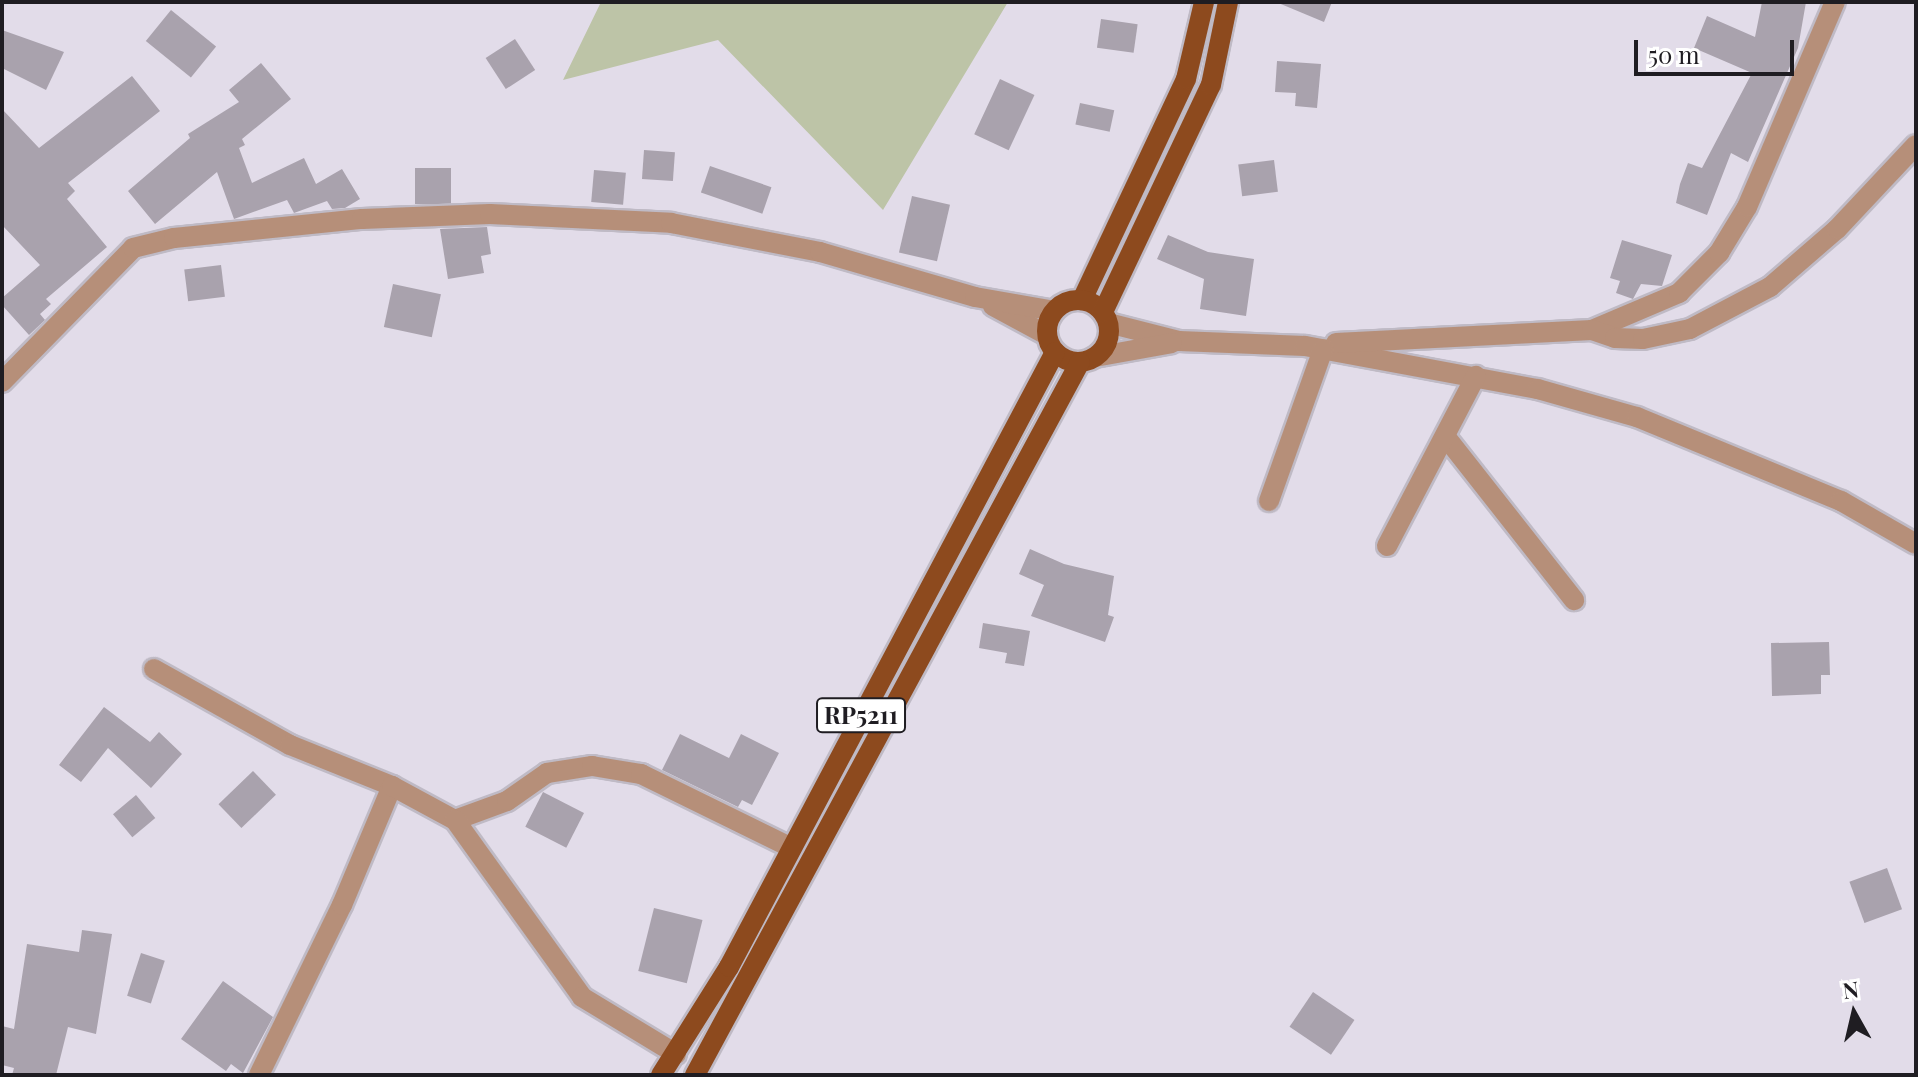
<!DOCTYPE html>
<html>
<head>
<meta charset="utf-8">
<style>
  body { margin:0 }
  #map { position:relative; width:1918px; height:1077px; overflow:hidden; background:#e2dce9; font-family:"Playfair Display",serif }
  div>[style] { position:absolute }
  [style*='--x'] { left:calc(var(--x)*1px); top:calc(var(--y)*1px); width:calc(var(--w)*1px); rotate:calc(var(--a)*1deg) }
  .green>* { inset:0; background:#bdc4a7 }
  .building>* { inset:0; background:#a9a2ad; transform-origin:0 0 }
  .roads { filter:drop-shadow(2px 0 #bfbac5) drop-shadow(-2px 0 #bfbac5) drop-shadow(0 2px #bfbac5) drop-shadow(0 -2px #bfbac5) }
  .street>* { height:20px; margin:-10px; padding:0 10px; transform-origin:10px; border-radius:10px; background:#b68f79 }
  .primary>* { height:20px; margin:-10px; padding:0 10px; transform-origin:10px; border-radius:10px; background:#8d4a1e }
  .primary>.ring { margin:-10px; padding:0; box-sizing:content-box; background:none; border:20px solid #8d4a1e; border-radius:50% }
  span { translate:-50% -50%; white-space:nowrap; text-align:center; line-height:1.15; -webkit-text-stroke:6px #fff; paint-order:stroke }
  .shield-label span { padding:2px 6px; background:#fff; border:2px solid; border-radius:6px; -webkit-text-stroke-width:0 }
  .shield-label { font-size:24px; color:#1f1d22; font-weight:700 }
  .frame { position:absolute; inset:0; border:4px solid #1f1d22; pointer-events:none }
  .north { position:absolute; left:1814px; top:973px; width:80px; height:80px; -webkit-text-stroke:6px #fff; paint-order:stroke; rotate:352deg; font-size:22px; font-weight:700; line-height:32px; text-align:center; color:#1f1d22 }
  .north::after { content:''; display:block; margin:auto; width:28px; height:36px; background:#1f1d22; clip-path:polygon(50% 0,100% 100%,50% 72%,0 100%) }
  .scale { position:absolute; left:1634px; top:40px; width:160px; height:36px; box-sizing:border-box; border:4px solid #1f1d22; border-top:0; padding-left:10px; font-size:24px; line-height:28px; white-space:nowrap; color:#1f1d22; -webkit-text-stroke:6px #fff; paint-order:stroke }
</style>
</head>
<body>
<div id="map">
  <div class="green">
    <i style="clip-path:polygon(601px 2px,1008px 2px,883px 210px,718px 40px,563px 80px)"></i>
  </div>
  <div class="building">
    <i style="clip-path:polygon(1276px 2px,1332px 2px,1324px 22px)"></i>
    <i style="clip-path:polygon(1762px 2px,1806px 2px,1798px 48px,1748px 162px,1731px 153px,1707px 215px,1676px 203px,1680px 184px,1688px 163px,1702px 168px,1752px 73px,1694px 48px,1707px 16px,1755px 37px)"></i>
    <i style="left:171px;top:10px;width:58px;height:40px;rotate:39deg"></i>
    <i style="left:1101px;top:19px;width:37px;height:29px;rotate:8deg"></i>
    <i style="clip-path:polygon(2px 30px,64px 52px,46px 90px,2px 68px)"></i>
    <i style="left:515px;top:39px;width:37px;height:35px;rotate:57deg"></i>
    <i style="clip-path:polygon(1277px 61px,1321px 64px,1317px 108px,1295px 106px,1296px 93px,1275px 92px)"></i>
    <i style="clip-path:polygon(261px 63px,291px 99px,242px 139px,245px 145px,239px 148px,252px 183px,304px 158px,316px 184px,342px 169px,360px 199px,345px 208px,332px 209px,327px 201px,294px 213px,287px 200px,234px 219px,217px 172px,155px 224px,128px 191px,190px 138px,188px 134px,239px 102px,229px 90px)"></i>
    <i style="clip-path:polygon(132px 76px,160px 111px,68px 183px,75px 191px,67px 199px,107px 247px,46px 299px,51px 304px,40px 314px,45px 320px,29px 335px,2px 305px,2px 298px,40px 265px,2px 225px,2px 109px,39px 148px)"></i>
    <i style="left:1000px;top:79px;width:38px;height:61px;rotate:25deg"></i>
    <i style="left:1080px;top:103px;width:35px;height:22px;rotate:12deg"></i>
    <i style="left:644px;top:150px;width:31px;height:29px;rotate:4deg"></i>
    <i style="left:1274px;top:160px;width:32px;height:36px;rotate:83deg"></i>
    <i style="left:710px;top:166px;width:65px;height:28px;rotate:19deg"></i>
    <i style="left:415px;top:168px;width:36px;height:36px"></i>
    <i style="left:594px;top:170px;width:32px;height:32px;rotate:5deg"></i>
    <i style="left:912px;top:196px;width:39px;height:58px;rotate:13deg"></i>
    <i style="clip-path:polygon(487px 227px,491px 254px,481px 256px,484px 273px,448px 279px,440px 229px)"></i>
    <i style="clip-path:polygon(1168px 235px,1208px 252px,1254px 259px,1246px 316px,1200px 309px,1204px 279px,1157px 259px)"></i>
    <i style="clip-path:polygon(1622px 240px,1672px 255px,1662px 286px,1641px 284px,1633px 299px,1616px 293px,1620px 281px,1610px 278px)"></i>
    <i style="left:221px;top:265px;width:32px;height:37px;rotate:83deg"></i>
    <i style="left:393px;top:284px;width:49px;height:44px;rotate:12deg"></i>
    <i style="clip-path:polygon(1030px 549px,1064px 564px,1114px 576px,1108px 615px,1114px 617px,1105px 642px,1031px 616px,1044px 585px,1019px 574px)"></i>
    <i style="clip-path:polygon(983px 623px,1030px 631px,1024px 666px,1005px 663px,1007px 653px,979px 648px)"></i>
    <i style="clip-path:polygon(1829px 642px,1830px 675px,1821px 675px,1821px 694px,1772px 696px,1771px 643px)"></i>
    <i style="clip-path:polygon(104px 707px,150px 742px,159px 732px,182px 754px,151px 788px,108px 748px,81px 782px,59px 765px)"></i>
    <i style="clip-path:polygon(680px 734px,729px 758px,741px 734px,779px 753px,752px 805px,742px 800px,738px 807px,662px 770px)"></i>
    <i style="left:253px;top:771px;width:33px;height:48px;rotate:46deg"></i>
    <i style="left:543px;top:792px;width:46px;height:39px;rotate:27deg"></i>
    <i style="left:136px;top:795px;width:30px;height:30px;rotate:50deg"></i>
    <i style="left:1887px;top:868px;width:44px;height:40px;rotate:70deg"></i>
    <i style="left:654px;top:908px;width:50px;height:65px;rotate:14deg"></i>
    <i style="clip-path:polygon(82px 930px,112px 934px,96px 1034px,68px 1027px,56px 1075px,12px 1075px,14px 1068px,2px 1065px,2px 1026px,14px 1029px,27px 944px,79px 952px)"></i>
    <i style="left:141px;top:953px;width:25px;height:45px;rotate:18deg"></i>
    <i style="clip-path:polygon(223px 981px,273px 1017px,243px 1073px,231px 1064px,226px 1071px,181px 1039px)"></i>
    <i style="left:1313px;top:992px;width:50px;height:42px;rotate:34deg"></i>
  </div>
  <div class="roads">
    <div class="street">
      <i style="--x:993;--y:306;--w:61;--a:28.2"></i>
      <i style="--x:1108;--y:323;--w:73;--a:14.2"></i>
      <i style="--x:1179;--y:341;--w:126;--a:2.3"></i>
      <i style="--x:1305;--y:346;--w:237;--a:10.5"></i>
      <i style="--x:1538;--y:389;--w:103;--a:15.8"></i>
      <i style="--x:1637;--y:417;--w:221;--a:22.4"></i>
      <i style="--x:1841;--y:501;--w:86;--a:29.8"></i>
      <i style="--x:1592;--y:330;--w:95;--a:-23"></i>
      <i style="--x:1679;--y:293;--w:57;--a:-45"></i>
      <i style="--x:1719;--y:253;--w:54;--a:-58.7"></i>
      <i style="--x:1747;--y:207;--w:223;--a:-66.8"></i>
      <i style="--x:1336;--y:343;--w:256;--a:-2.9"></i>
      <i style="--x:1592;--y:330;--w:24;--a:19"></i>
      <i style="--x:1615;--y:338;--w:28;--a:2"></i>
      <i style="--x:1643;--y:339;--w:48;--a:-12"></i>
      <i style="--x:1690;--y:329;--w:90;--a:-27.7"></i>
      <i style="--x:1770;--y:287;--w:89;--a:-40.9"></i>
      <i style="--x:1837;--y:229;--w:115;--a:-46.8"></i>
      <i style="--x:1095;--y:357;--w:78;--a:-10.3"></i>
      <i style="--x:2;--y:382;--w:187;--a:-45.6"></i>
      <i style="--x:133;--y:248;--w:42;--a:-13.7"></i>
      <i style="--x:174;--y:238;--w:189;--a:-5.8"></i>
      <i style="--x:362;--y:219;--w:128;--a:-2.2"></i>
      <i style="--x:490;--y:214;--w:181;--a:2.8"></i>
      <i style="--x:671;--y:223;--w:152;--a:11"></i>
      <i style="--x:820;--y:252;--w:161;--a:16.2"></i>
      <i style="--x:975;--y:297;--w:80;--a:10"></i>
      <i style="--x:1445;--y:436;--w:209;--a:51.8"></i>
      <i style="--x:1269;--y:501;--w:161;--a:-70.4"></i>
      <i style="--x:1387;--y:546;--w:192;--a:-62.4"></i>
      <i style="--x:154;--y:669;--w:156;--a:29.2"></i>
      <i style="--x:290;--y:745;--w:110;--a:21.9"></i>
      <i style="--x:455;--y:820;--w:55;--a:-20.1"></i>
      <i style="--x:507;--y:801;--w:49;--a:-35"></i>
      <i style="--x:547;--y:773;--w:46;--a:-8.8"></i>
      <i style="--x:592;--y:766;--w:50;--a:9.3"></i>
      <i style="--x:641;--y:774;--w:168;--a:26.1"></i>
      <i style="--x:259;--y:1075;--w:189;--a:-64"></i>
      <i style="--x:342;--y:905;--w:129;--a:-67.2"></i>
      <i style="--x:392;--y:786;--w:72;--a:28.4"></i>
      <i style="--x:455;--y:820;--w:218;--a:54.3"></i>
      <i style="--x:582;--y:997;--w:110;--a:31.2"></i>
    </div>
    <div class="primary">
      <i style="--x:1082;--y:300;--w:244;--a:-64.8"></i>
      <i style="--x:1186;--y:79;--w:79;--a:-76.8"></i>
      <i class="ring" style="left:1047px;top:300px;width:42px;height:42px"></i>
      <i style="--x:1103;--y:312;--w:251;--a:-64.6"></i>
      <i style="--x:1211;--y:85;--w:85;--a:-78.4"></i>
      <i style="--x:661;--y:1075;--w:128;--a:-57.8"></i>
      <i style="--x:729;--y:967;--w:696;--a:-62.07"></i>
      <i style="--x:695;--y:1075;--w:810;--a:-61.63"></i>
    </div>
  </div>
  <div class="shield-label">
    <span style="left:861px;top:715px">RP5211</span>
  </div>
  <div class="frame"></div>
  <div class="north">N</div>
  <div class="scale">50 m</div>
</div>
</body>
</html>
